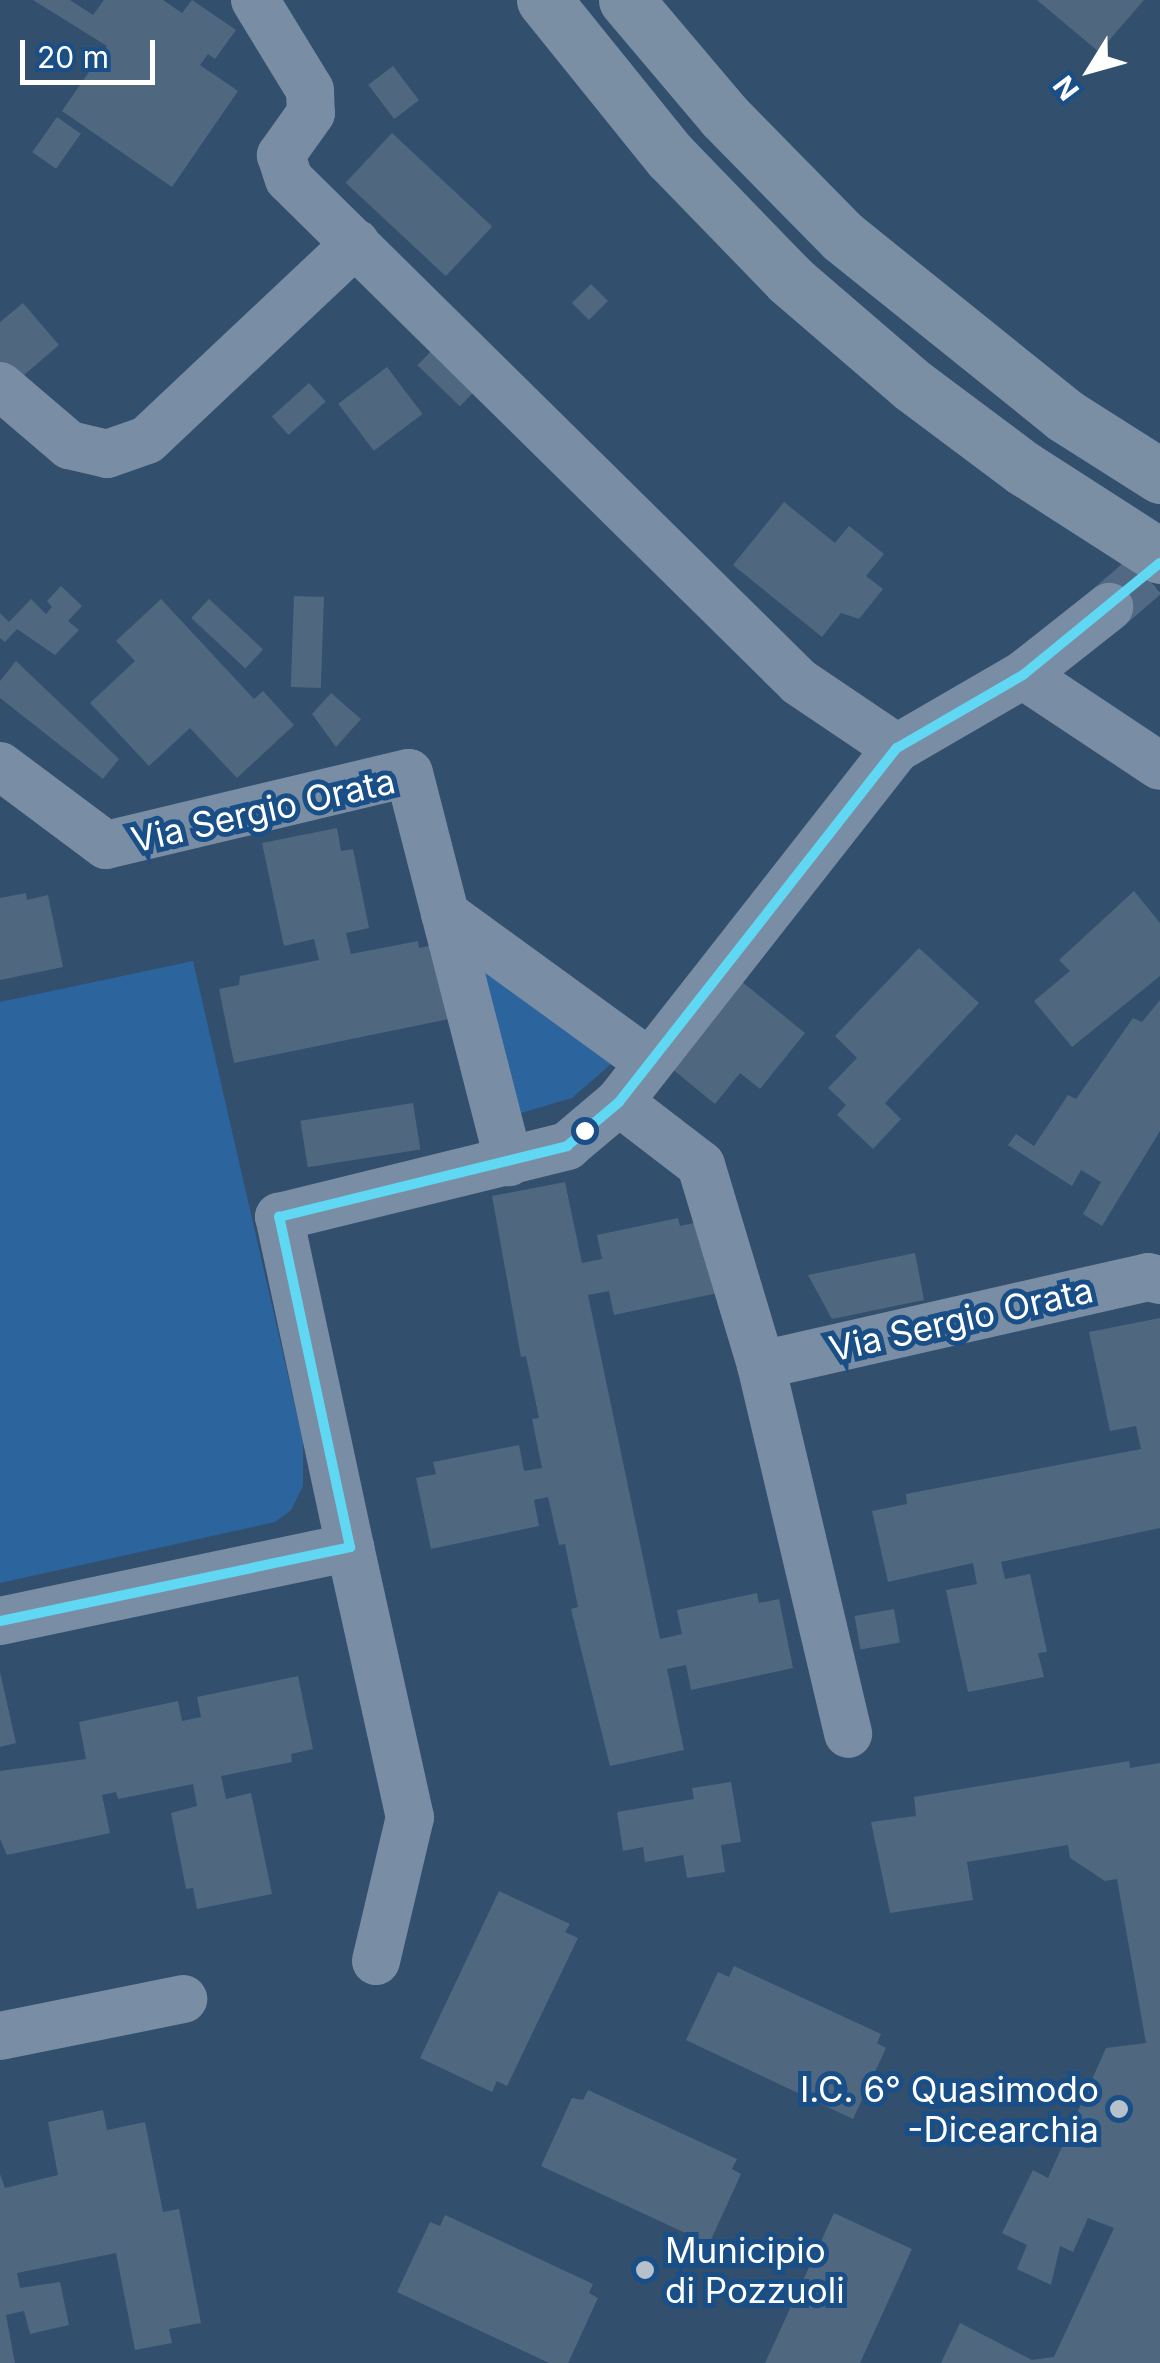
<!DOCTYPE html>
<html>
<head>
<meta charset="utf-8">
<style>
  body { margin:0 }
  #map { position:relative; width:1160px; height:2363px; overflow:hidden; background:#324f6e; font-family:Inter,sans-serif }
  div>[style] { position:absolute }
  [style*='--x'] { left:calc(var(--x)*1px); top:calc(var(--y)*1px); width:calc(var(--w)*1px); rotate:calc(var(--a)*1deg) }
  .green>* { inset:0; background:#2c659e }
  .building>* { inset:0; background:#506780; transform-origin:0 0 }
  .minor-tunnel>* { height:48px; margin-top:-24px; transform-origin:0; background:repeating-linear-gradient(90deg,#516984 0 48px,transparent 0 72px) }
  .minor>* { height:48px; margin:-24px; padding:0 24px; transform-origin:24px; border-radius:24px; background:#798ea4 }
  .highway>* { height:55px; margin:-27.5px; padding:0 27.5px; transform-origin:27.5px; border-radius:27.5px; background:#7a8fa3 }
  .bus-1>* { height:10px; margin:-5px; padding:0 5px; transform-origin:5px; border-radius:5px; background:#60d8f3 }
  .dots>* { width:28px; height:28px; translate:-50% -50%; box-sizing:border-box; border:5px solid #194f86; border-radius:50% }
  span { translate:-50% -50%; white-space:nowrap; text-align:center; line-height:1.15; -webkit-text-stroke:10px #194f86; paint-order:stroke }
  .street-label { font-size:35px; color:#fff }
  .poi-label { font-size:35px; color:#fff }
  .right { translate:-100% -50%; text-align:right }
  .left { translate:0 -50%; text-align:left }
  .north { position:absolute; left:1040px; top:20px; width:100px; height:100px; -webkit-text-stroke:8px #194f86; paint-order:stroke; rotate:233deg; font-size:28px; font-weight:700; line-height:40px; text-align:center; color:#fff }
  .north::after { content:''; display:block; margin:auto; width:35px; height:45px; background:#fff; clip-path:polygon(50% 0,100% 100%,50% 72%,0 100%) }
  .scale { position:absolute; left:20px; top:40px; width:135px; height:45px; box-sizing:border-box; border:5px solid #fff; border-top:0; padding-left:12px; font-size:30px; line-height:35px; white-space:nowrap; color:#fff; -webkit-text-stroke:8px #194f86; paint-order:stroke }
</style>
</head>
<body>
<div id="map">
  <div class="green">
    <i style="clip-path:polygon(473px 957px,611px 1064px,572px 1098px,514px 1115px)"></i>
    <i style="clip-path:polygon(193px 961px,303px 1441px,303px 1486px,291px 1510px,275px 1522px,0 1583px,0 1002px)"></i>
  </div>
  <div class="building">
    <i style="clip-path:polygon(33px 0,70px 0,93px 15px,104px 0,163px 0,182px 13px,192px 0,236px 30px,215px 59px,208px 54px,200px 65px,238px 91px,172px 187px,62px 111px,107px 46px)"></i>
    <i style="clip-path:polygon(1037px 0,1144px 0,1099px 52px)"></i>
    <i style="left:393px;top:66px;width:43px;height:31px;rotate:53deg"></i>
    <i style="left:57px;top:117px;width:29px;height:43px;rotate:35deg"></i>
    <i style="left:392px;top:133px;width:137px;height:68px;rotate:43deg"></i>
    <i style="left:591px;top:284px;width:24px;height:27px;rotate:45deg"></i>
    <i style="clip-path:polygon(23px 303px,59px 345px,10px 387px,0 375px,0 322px)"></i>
    <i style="left:439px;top:343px;width:59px;height:31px;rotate:44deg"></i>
    <i style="left:387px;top:367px;width:59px;height:61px;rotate:53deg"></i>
    <i style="left:309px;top:383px;width:25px;height:50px;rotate:48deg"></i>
    <i style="clip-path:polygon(784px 502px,835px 543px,849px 526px,884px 554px,866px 576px,883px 589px,859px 619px,841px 613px,822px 637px,733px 565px)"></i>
    <i style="clip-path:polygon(61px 586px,82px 606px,68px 621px,79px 630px,55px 655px,17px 629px,5px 642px,0 638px,0 613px,9px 622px,31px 599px,46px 614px,52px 607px,47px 601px)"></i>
    <i style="left:294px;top:596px;width:30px;height:91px;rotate:2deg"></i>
    <i style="clip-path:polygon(161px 599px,254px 699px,263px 691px,294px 725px,237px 778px,190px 728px,149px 766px,90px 703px,135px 661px,116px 641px)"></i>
    <i style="left:209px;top:599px;width:74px;height:26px;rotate:43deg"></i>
    <i style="clip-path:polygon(16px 661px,119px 759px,103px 779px,0 698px,0 681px)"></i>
    <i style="clip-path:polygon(331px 693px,361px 719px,336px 747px,312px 714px)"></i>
    <i style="clip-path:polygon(337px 828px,341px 851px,353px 849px,369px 928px,346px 933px,351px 954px,418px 941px,419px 948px,438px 944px,454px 1018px,234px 1063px,219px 989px,239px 985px,240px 976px,319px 960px,314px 939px,284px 946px,262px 843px)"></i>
    <i style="clip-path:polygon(1134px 891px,1160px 923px,1160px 976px,1072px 1047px,1034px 1001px,1070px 971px,1059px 960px)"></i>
    <i style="clip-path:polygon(26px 893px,27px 900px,48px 895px,63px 967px,0 980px,0 898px)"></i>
    <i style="clip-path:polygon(919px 948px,979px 1003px,885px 1103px,901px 1119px,873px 1149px,837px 1115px,846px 1105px,828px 1088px,857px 1058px,835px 1036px)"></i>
    <i style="clip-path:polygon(741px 981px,805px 1033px,760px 1089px,740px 1073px,715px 1104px,671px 1068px)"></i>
    <i style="clip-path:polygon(1160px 1000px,1160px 1131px,1102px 1226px,1083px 1214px,1101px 1182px,1081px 1170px,1072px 1186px,1008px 1145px,1016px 1134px,1034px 1146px,1068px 1095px,1076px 1099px,1133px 1018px,1142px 1022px)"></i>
    <i style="left:413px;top:1103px;width:47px;height:114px;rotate:81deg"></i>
    <i style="clip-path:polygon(565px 1182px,582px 1263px,602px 1259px,597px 1235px,678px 1218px,680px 1226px,703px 1221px,718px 1293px,614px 1315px,609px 1291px,588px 1295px,660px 1639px,682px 1634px,677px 1610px,757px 1593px,759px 1603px,779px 1599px,793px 1668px,691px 1690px,686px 1665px,667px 1669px,684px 1750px,610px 1766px,571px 1609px,578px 1607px,565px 1544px,559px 1545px,548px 1497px,534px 1500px,539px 1526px,431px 1549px,416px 1478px,436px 1474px,433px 1462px,519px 1445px,524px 1471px,542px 1468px,532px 1419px,539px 1418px,526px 1356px,521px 1357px,492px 1196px)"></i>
    <i style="clip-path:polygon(915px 1253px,924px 1300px,832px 1319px,808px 1275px)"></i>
    <i style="clip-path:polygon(1160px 1318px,1160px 1528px,1001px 1562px,1005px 1579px,1030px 1574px,1047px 1652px,1038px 1653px,1044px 1677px,968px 1692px,946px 1590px,977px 1584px,973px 1563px,888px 1582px,872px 1511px,907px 1504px,906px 1494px,1141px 1449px,1136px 1426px,1110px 1431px,1089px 1332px)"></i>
    <i style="left:894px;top:1609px;width:34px;height:40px;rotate:80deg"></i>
    <i style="clip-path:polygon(0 1672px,16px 1743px,0 1747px)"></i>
    <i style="clip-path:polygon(298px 1676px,313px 1749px,291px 1754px,292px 1762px,221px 1776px,226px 1799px,251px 1793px,272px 1894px,197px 1909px,193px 1888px,186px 1889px,171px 1813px,197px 1806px,193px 1784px,118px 1799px,116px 1792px,102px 1795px,110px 1833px,7px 1855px,0 1839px,0 1771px,86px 1759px,79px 1722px,178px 1701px,182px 1721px,201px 1717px,197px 1697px)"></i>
    <i style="clip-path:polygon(1129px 1761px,1130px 1768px,1160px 1763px,1160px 2363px,941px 2363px,960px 2323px,1032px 2360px,1054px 2357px,1114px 2228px,1088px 2218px,1073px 2252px,1060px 2246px,1051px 2285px,1017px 2269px,1027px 2245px,1002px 2233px,1033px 2170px,1048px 2178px,1106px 2048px,1146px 2043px,1117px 1879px,1105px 1881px,1070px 1858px,1068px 1845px,967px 1862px,973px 1900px,890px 1913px,871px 1822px,916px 1816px,914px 1797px)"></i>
    <i style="clip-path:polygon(731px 1782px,741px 1842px,721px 1845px,725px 1872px,687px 1878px,683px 1855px,645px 1862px,643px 1847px,623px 1851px,617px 1812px,694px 1799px,692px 1788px)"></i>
    <i style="clip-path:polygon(499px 1891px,570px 1924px,565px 1932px,578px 1938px,507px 2086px,497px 2081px,492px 2092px,420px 2058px)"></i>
    <i style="clip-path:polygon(734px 1966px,881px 2034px,877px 2043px,886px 2048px,853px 2119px,686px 2040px,718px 1972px,729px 1977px)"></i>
    <i style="clip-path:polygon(588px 2090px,737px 2159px,732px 2169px,741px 2174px,709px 2244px,541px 2166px,572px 2098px,583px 2100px)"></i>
    <i style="clip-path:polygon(103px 2110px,107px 2130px,145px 2122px,163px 2212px,179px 2209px,201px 2323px,169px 2329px,172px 2343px,135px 2350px,116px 2253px,17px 2273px,20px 2288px,60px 2282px,69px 2325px,30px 2334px,24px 2311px,6px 2315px,15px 2363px,0 2363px,0 2174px,5px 2188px,58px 2175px,48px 2122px)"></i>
    <i style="clip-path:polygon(834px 2213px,912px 2249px,860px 2363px,765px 2363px)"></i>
    <i style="clip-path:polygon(445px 2215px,593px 2284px,589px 2293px,598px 2298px,568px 2363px,549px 2363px,397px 2292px,430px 2222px,440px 2226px)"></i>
  </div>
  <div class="minor-tunnel">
    <i style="--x:1109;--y:607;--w:67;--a:-40.8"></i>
  </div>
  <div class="minor">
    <i style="--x:255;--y:0;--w:105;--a:58.6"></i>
    <i style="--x:310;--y:90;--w:23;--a:88"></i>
    <i style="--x:311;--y:113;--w:52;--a:125.5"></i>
    <i style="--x:281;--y:155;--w:25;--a:72"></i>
    <i style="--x:289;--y:179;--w:716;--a:44.6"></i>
    <i style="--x:799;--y:682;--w:118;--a:34"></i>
    <i style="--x:0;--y:386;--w:91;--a:40.5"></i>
    <i style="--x:69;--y:445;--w:39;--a:13"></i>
    <i style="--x:107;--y:454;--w:42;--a:-19.3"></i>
    <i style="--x:147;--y:440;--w:287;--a:-43.3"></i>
    <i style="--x:1023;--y:675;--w:164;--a:33.6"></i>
    <i style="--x:0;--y:766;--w:132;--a:36.7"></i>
    <i style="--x:106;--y:845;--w:311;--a:-13.4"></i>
    <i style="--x:409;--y:773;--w:402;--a:75.6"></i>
    <i style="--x:445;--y:914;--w:253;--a:36"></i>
    <i style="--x:619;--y:1102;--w:103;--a:37.5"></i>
    <i style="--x:701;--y:1165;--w:209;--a:73.3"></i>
    <i style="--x:761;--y:1365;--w:379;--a:76.7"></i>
    <i style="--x:761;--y:1365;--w:397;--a:-12.8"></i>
    <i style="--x:1148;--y:1277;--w:12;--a:14"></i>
    <i style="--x:350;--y:1547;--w:277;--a:77.5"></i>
    <i style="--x:410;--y:1817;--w:148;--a:103.3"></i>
    <i style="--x:0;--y:1621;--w:358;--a:-11.9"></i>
    <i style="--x:350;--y:1547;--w:338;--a:-102.1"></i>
    <i style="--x:279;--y:1217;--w:297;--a:-13.8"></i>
    <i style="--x:567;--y:1146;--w:68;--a:-40.2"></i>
    <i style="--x:619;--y:1102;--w:450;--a:-51.9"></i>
    <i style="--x:897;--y:748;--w:146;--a:-30.1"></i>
    <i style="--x:1023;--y:675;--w:110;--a:-38.3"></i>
    <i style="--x:0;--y:2036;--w:187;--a:-11.4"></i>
  </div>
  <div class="highway">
    <i style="--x:544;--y:0;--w:201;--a:51.1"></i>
    <i style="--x:670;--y:156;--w:173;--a:45.9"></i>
    <i style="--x:790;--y:280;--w:161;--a:40.7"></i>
    <i style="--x:912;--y:385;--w:139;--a:36.8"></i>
    <i style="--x:1023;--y:468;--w:163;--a:32.7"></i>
    <i style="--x:626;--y:0;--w:152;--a:49.8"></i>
    <i style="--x:724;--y:116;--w:170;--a:45.5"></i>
    <i style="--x:843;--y:237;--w:284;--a:38.8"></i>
    <i style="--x:1064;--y:415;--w:114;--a:32.4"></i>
  </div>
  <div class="bus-1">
    <i style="--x:0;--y:1621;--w:358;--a:-11.9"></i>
    <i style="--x:350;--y:1547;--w:338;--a:-102.1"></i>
    <i style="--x:279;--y:1217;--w:297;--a:-13.8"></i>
    <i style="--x:567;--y:1146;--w:68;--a:-40.2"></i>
    <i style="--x:619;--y:1102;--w:450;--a:-51.9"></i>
    <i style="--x:897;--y:748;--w:146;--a:-30.1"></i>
    <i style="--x:1023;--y:675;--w:177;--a:-39.3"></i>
  </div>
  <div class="dots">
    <i style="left:585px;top:1131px;background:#fff"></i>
    <i style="left:1119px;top:2109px;background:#b7c1cc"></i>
    <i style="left:645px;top:2270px;background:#b7c1cc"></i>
  </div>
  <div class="street-label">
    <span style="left:263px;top:810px;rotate:-13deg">Via Sergio Orata</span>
    <span style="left:961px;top:1319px;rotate:-13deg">Via Sergio Orata</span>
  </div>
  <div class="poi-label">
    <span class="right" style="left:1099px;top:2109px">I.C. 6° Quasimodo<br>-Dicearchia</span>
    <span class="left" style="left:665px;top:2270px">Municipio<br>di Pozzuoli</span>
  </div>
  <div class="north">N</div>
  <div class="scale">20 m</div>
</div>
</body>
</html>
